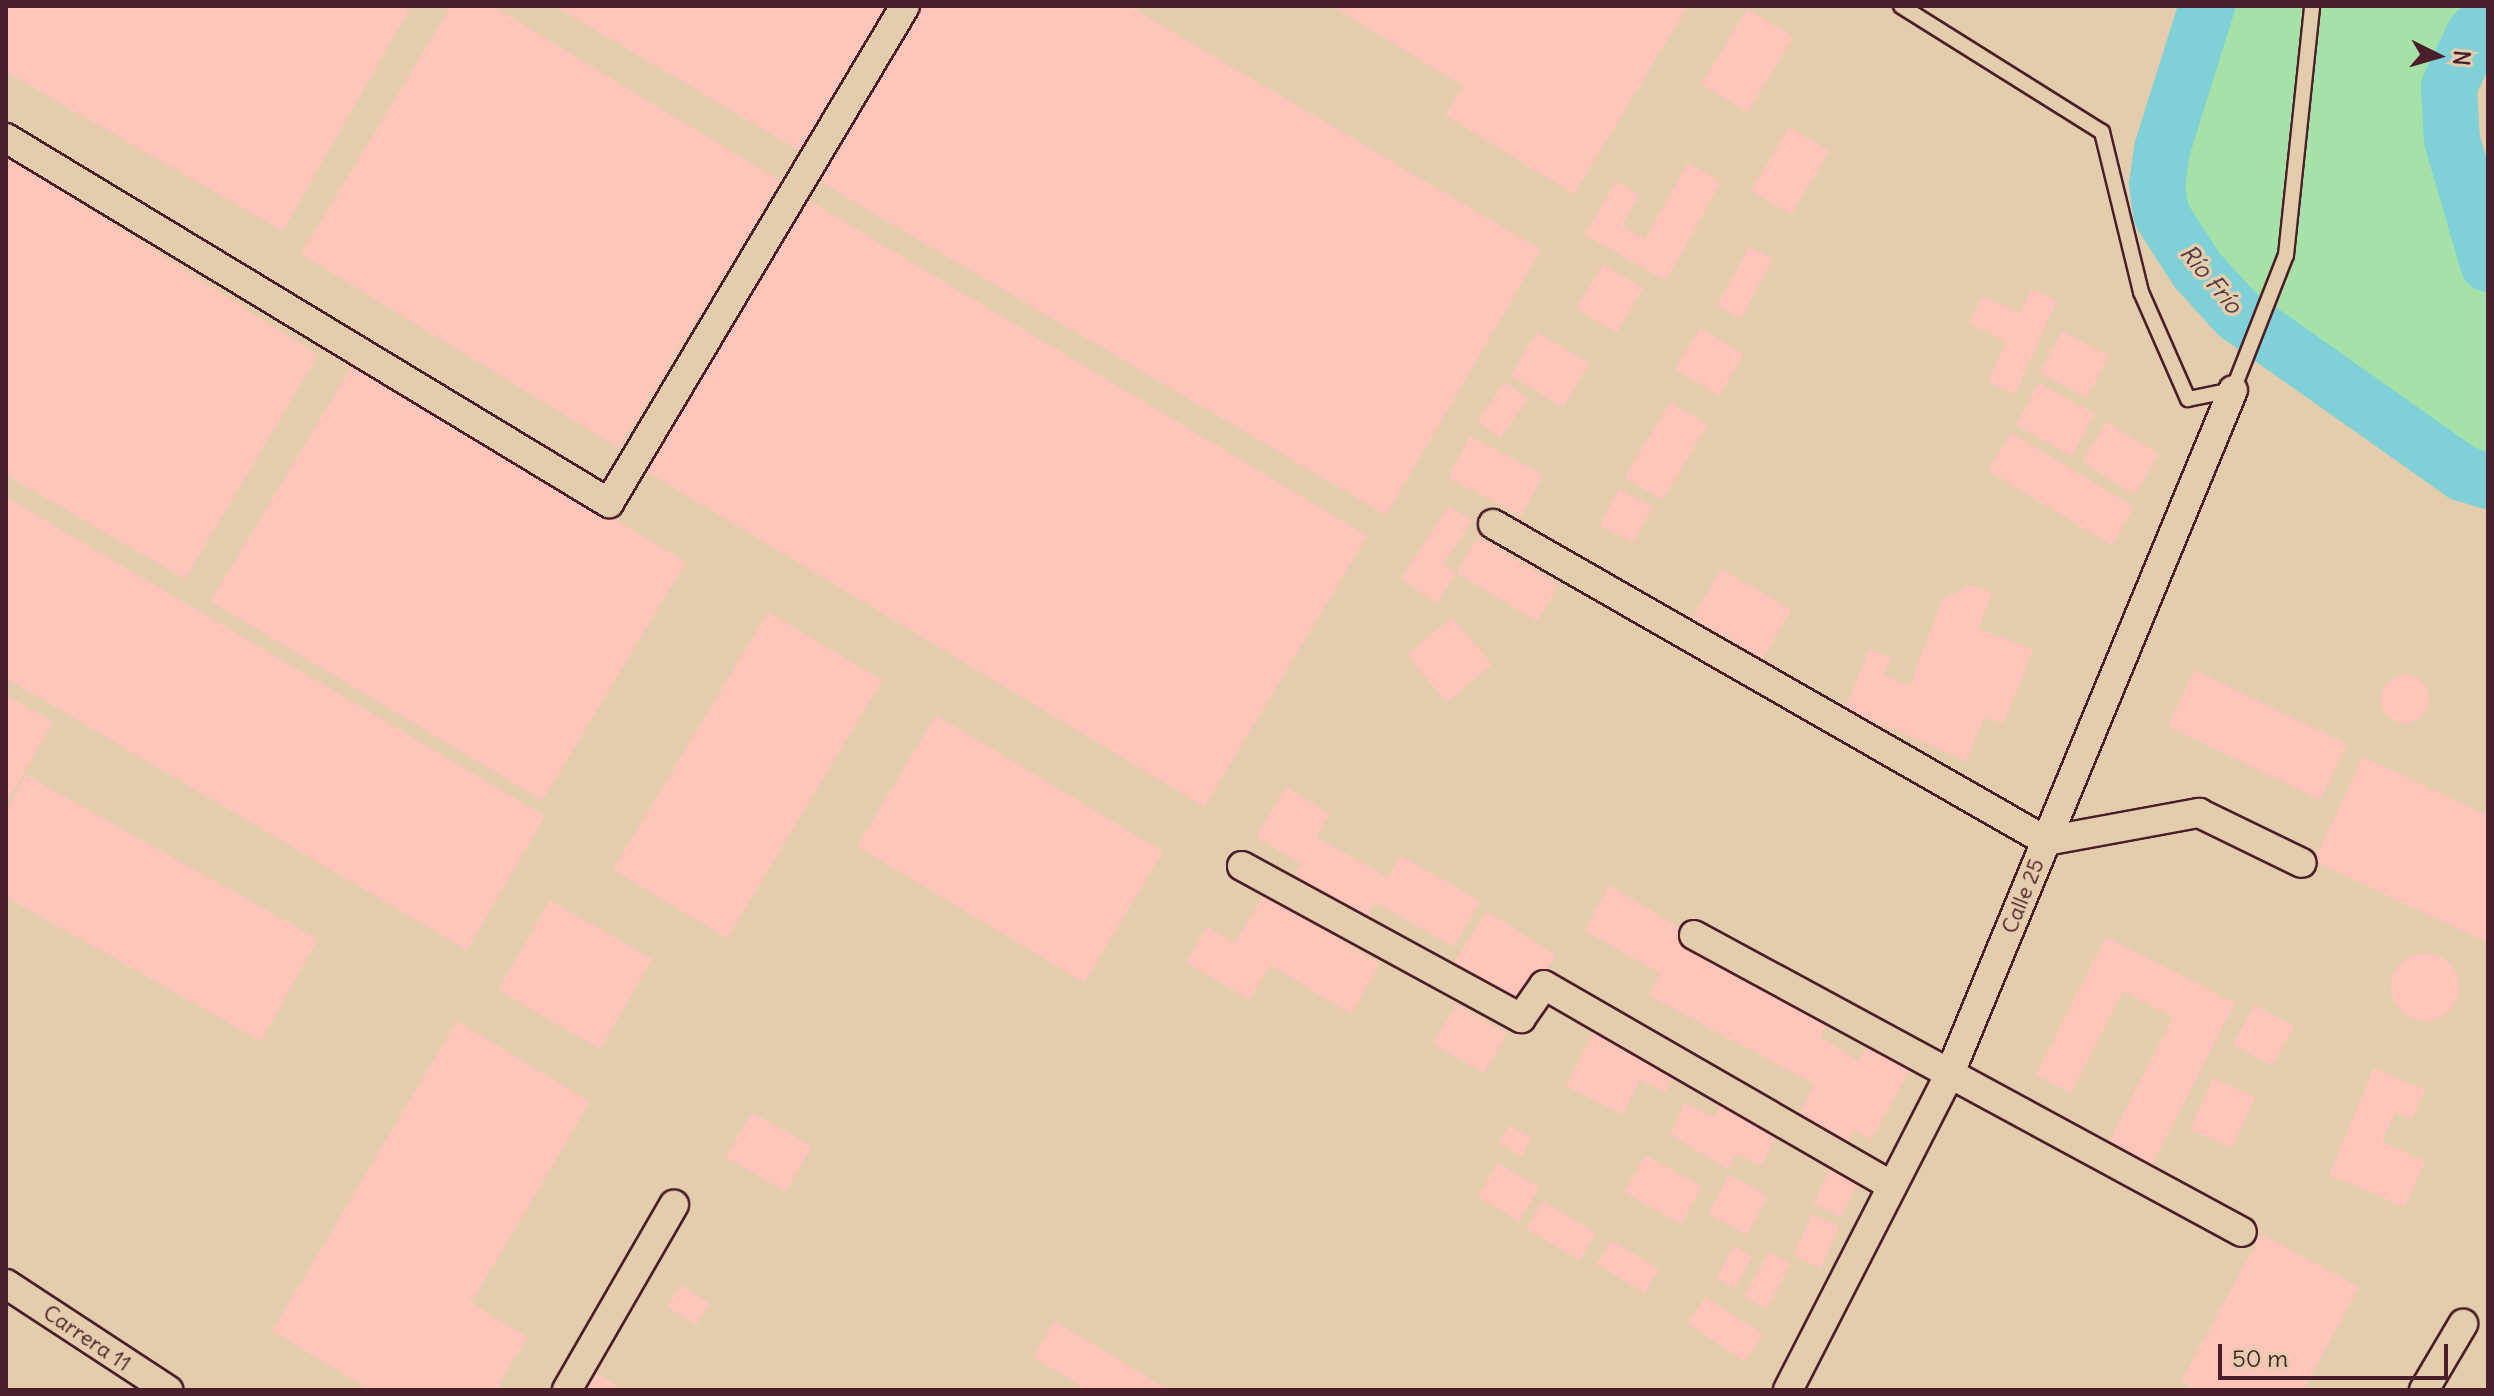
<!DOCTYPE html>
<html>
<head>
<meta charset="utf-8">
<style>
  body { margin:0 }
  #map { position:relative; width:2494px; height:1396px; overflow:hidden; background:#e4cdad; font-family:Delius,sans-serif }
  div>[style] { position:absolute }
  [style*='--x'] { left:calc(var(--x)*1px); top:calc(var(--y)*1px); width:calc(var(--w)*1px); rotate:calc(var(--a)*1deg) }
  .green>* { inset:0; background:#a6e2a8 }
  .river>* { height:56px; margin:-28px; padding:0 28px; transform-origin:28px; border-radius:28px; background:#7fd0d7 }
  .building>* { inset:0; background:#ffc4ba; transform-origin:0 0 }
  .round { border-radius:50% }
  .roads { filter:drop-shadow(2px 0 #4a1f2b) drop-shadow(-2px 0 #4a1f2b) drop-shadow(0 2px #4a1f2b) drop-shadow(0 -2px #4a1f2b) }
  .lane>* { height:14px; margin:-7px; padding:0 7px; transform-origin:7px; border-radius:7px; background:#e4cdad }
  .street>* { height:28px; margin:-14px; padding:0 14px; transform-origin:14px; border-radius:14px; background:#e4cdad }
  span { translate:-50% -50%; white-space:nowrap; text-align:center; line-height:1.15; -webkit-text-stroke:7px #e4cdad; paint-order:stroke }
  .street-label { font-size:22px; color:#4a1f2b }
  .water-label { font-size:24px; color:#523a45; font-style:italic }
  .frame { position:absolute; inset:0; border:8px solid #4a1f2b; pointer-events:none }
  .north { position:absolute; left:2398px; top:16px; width:80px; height:80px; -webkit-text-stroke:6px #e4cdad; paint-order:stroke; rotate:95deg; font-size:22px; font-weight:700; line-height:32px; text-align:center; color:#4a1f2b }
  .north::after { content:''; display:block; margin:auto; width:28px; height:36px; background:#4a1f2b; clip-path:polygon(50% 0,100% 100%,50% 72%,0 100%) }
  .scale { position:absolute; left:2218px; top:1344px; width:230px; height:36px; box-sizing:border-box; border:4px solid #4a1f2b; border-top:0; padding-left:10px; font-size:24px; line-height:28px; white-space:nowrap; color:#4a1f2b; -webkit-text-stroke:6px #e4cdad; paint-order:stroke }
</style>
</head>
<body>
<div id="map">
  <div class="green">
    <i style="clip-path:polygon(2207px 6px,2488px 6px,2488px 21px,2474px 34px,2449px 87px,2452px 140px,2488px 264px,2488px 481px,2462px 473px,2237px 314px,2197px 270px,2161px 214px,2157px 184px,2162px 150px)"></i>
  </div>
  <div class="river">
    <i style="--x:2207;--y:6;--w:151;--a:107.4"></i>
    <i style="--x:2162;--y:150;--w:34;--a:98"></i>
    <i style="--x:2157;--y:184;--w:30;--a:82"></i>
    <i style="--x:2161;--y:214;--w:67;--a:57.3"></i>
    <i style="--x:2197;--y:270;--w:59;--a:47.7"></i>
    <i style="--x:2237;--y:314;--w:276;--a:35.2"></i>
    <i style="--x:2462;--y:473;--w:27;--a:17"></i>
    <i style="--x:2488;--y:21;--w:19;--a:137"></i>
    <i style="--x:2474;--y:34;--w:59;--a:115.3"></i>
    <i style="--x:2449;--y:87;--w:53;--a:86.8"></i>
    <i style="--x:2452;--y:140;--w:129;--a:73.8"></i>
  </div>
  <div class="building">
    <i style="clip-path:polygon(6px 6px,411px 6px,283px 231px,6px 72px)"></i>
    <i style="clip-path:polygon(451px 6px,492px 6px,780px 181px,619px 448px,301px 254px)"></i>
    <i style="clip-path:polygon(555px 6px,885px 6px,800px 151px)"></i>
    <i style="clip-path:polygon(921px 6px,1129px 6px,1541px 250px,1386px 515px,819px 181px)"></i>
    <i style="clip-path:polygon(1332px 6px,1688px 6px,1574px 194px,1445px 115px,1463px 86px)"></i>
    <i style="left:1747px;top:9px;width:54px;height:88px;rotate:31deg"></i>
    <i style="left:1789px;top:127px;width:47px;height:74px;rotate:31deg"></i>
    <i style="clip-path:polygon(6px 156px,318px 355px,185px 579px,6px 475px)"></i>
    <i style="clip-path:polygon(1688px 163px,1721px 182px,1666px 281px,1585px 235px,1616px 181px,1639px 195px,1622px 226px,1645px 239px)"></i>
    <i style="left:805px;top:198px;width:656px;height:316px;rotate:31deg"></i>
    <i style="left:1749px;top:246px;width:27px;height:68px;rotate:28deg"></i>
    <i style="left:1603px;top:264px;width:47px;height:52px;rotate:31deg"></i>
    <i style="clip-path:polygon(2031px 289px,2057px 300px,2015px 394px,1988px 382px,2006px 341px,1969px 324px,1982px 296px,2020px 313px)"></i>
    <i style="left:1700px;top:328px;width:51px;height:48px;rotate:31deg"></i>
    <i style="left:2062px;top:331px;width:53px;height:47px;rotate:28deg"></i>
    <i style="left:1537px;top:332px;width:61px;height:51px;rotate:31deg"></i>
    <i style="left:354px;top:363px;width:387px;height:278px;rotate:31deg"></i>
    <i style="left:1505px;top:382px;width:28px;height:48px;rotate:35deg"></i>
    <i style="left:2039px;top:383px;width:64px;height:48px;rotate:29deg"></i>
    <i style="left:1670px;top:402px;width:44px;height:88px;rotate:31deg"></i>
    <i style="left:2107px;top:422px;width:62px;height:47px;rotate:32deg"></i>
    <i style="left:2011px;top:433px;width:144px;height:44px;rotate:31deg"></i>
    <i style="left:1470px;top:436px;width:83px;height:47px;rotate:28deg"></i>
    <i style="left:1619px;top:489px;width:38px;height:41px;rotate:28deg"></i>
    <i style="clip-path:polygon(6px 497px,545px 816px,467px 950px,6px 678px)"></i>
    <i style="clip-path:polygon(1449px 506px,1472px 521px,1443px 564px,1456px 573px,1437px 603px,1401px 579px)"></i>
    <i style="left:1478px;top:537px;width:94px;height:42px;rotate:31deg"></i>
    <i style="left:1721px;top:569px;width:81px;height:56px;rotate:30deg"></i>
    <i style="clip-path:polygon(1971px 585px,1992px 593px,1978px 629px,2033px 649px,2004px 723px,1984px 718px,1966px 761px,1845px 708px,1870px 649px,1891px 658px,1884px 675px,1910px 686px,1942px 600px)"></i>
    <i style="left:768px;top:612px;width:133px;height:301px;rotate:31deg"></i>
    <i style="left:1452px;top:617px;width:62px;height:59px;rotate:50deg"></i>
    <i style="left:2195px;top:670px;width:169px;height:62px;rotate:26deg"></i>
    <i class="round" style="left:2381px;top:675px;width:48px;height:48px"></i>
    <i style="clip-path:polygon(6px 695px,53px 722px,6px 804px)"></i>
    <i style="left:936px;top:715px;width:265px;height:153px;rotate:31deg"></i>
    <i style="clip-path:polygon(2363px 757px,2488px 816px,2488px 943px,2314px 861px)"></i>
    <i style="clip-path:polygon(26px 775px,318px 939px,261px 1041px,6px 897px,6px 811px)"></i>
    <i style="clip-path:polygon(1286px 787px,1330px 814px,1316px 837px,1387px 877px,1380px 890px,1401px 856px,1480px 901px,1454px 947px,1375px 902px,1363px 920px,1292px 880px,1301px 864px,1256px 837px)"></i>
    <i style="clip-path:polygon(1609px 885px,1766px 980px,1775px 963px,1841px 998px,1820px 1037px,1859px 1061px,1881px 1021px,1924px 1046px,1871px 1139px,1853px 1130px,1845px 1145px,1797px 1118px,1815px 1084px,1649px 996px,1660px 973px,1585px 931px)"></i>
    <i style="clip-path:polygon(1264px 894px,1380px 964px,1351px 1014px,1270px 965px,1249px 1000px,1186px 962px,1207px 927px,1235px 943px)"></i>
    <i style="left:550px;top:900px;width:118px;height:104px;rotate:30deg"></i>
    <i style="left:1487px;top:911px;width:82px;height:63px;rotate:33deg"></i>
    <i style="clip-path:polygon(2106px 937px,2235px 1003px,2151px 1167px,2108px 1144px,2173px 1017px,2123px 991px,2071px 1093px,2036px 1075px)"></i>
    <i class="round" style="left:2391px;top:953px;width:68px;height:68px"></i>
    <i style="left:1456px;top:1004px;width:59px;height:46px;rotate:30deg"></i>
    <i style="left:2254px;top:1005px;width:45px;height:45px;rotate:28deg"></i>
    <i style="clip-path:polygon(457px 1021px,590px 1102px,471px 1303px,527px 1337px,496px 1390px,370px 1390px,272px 1331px)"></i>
    <i style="clip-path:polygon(1595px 1029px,1675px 1072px,1665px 1092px,1640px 1080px,1623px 1115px,1566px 1086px)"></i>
    <i style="clip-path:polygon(2374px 1068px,2425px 1090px,2412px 1119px,2395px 1112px,2382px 1142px,2425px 1161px,2405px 1207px,2329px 1175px)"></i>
    <i style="left:2213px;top:1078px;width:46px;height:56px;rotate:24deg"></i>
    <i style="clip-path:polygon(1723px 1098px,1779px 1131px,1762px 1166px,1736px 1154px,1728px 1169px,1670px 1135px,1685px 1103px,1715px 1117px)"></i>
    <i style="left:752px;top:1112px;width:69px;height:52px;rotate:30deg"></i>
    <i style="left:1509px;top:1125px;width:26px;height:21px;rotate:29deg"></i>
    <i style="left:1645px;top:1155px;width:65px;height:43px;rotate:29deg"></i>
    <i style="left:1498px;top:1163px;width:48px;height:39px;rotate:31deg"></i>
    <i style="left:1832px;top:1164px;width:31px;height:44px;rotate:25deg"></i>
    <i style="left:1729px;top:1175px;width:44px;height:44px;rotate:28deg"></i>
    <i style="left:1543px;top:1201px;width:62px;height:32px;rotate:31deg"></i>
    <i style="left:1812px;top:1214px;width:30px;height:46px;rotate:24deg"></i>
    <i style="clip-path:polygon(2261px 1234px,2359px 1287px,2303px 1390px,2196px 1390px,2181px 1382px)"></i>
    <i style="left:1611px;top:1240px;width:56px;height:28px;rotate:31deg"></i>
    <i style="left:1734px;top:1246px;width:21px;height:37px;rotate:29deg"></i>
    <i style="left:1769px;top:1252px;width:25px;height:51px;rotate:29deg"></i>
    <i style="left:681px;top:1285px;width:34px;height:26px;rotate:32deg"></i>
    <i style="left:1705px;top:1297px;width:69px;height:32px;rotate:33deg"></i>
    <i style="clip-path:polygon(1055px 1321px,1168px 1390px,1087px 1390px,1033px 1357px)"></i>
    <i style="clip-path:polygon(598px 1373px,622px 1390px,586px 1390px)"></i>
  </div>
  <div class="roads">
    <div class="lane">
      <i style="--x:1901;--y:6;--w:237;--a:32.1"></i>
      <i style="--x:2102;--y:132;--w:165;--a:76.3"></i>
      <i style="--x:2141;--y:292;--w:117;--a:66.3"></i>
      <i style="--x:2188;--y:399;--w:46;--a:-11.3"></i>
      <i style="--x:2233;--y:390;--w:145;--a:-68.6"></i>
      <i style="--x:2286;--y:255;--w:250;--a:-84"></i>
    </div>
    <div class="street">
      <i style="--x:6;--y:138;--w:705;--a:31.19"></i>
      <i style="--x:609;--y:503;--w:578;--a:-59.22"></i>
      <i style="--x:1493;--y:524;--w:637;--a:29.82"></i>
      <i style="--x:2046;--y:841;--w:156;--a:-10.4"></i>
      <i style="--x:2199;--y:813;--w:114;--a:25.9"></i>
      <i style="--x:1242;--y:866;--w:318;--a:28.6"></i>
      <i style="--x:1521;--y:1018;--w:40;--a:-55.1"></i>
      <i style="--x:1544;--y:985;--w:401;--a:30"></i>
      <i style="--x:1694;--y:935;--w:623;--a:28.46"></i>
      <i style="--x:6;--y:1284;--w:194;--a:33.2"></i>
      <i style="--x:567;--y:1390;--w:214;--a:-60"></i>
      <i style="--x:1788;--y:1390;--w:356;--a:-62.9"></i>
      <i style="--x:1950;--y:1073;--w:739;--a:-67.49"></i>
      <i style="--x:2424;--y:1390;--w:77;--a:-59.4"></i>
    </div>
  </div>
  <div class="street-label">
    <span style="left:2023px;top:896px;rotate:-68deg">Calle 25</span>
    <span style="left:87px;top:1338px;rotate:34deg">Carrera 11</span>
  </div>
  <div class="water-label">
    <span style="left:2211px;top:279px;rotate:50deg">Río Frío</span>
  </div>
  <div class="frame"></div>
  <div class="north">N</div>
  <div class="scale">50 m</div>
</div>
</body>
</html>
